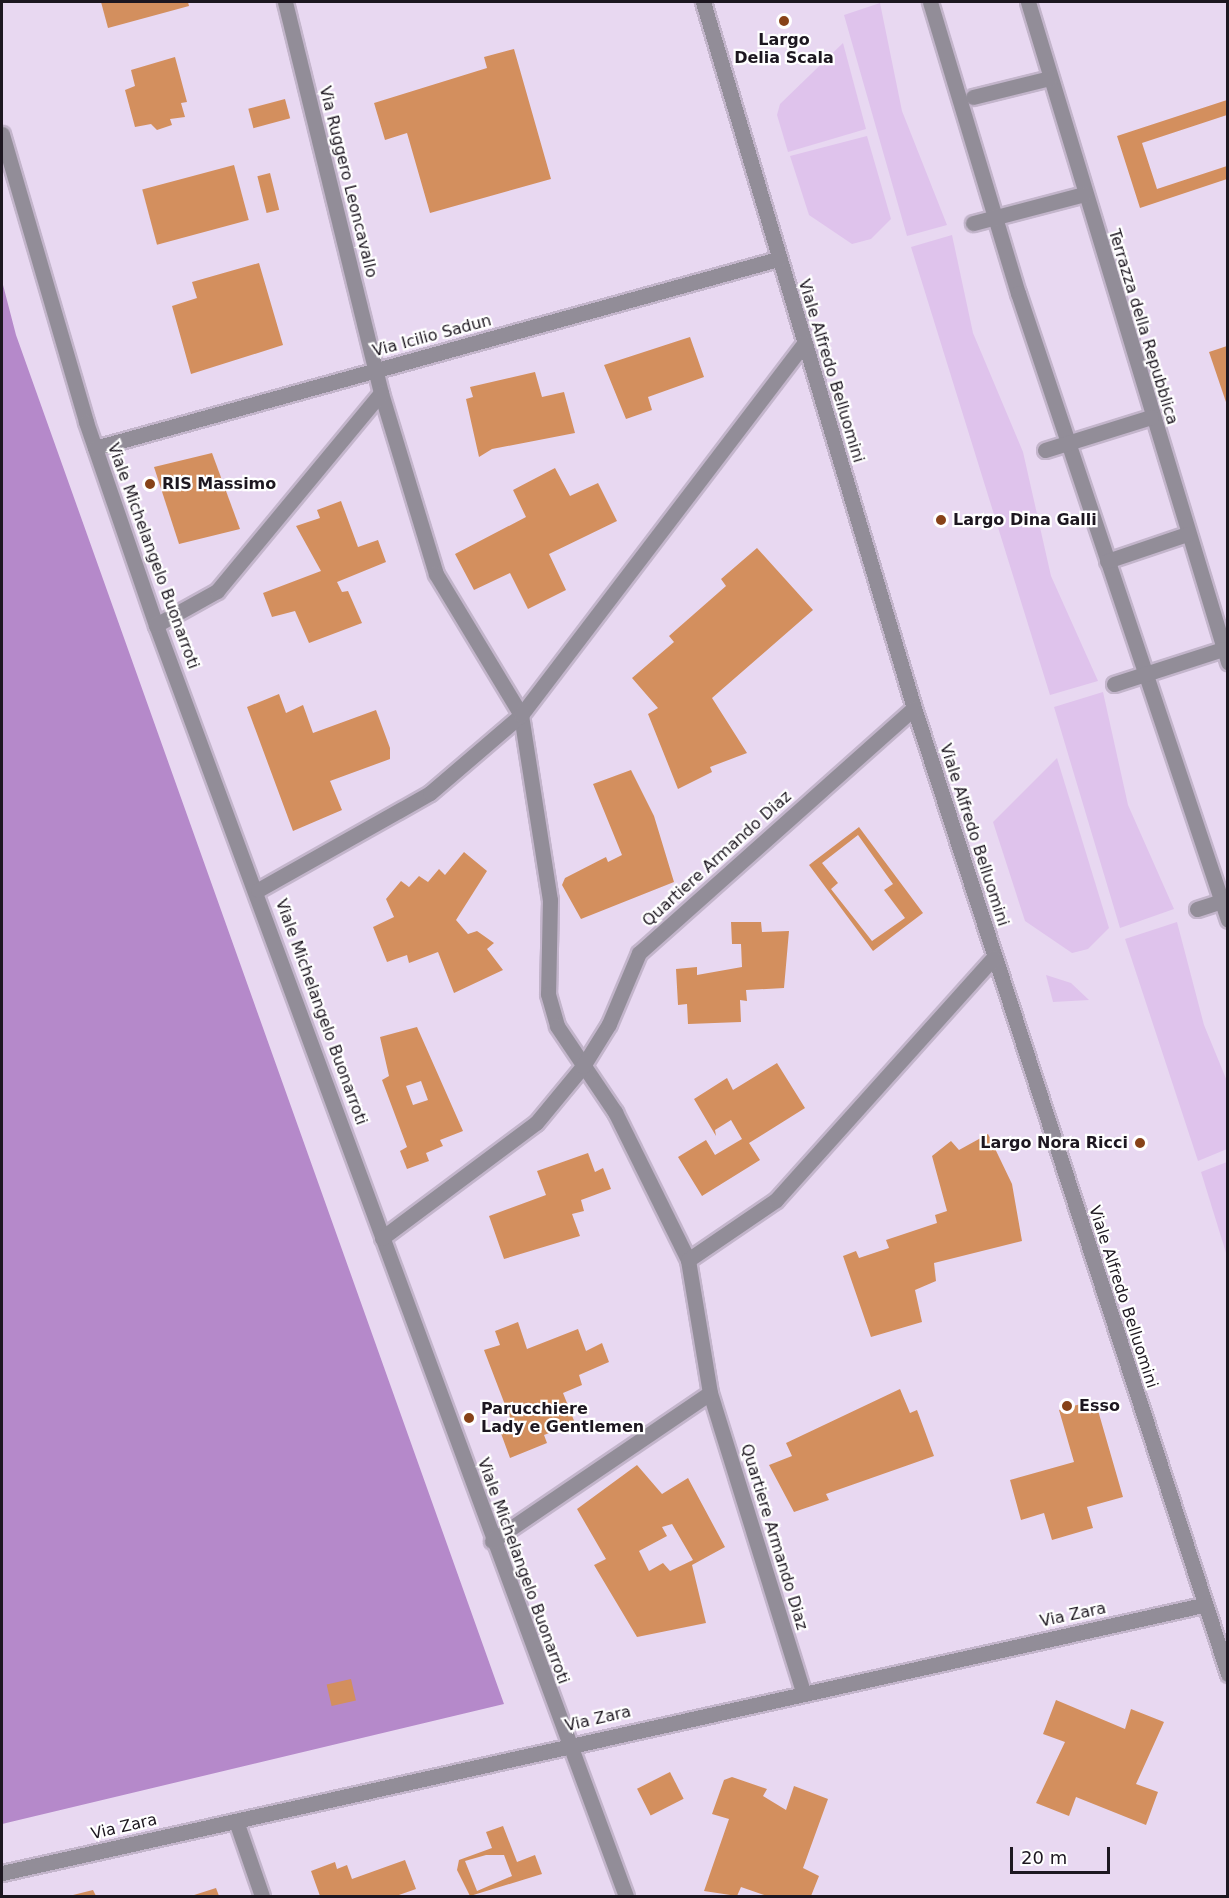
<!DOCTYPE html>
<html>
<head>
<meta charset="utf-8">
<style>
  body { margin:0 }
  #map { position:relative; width:1229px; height:1898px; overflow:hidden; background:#e8d8f1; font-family:"DejaVu Sans",sans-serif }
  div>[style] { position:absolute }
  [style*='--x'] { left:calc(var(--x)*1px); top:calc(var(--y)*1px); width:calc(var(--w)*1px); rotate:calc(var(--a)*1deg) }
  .green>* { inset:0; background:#dfc3ec }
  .forest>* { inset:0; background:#b589ca }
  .building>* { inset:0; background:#d38f5e; transform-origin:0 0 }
  .roads { filter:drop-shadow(2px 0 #c3b5cb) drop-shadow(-2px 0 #c3b5cb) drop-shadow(0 2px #c3b5cb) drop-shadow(0 -2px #c3b5cb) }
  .minor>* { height:15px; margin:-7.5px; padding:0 7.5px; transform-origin:7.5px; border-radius:7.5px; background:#928d98 }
  .dots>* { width:16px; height:16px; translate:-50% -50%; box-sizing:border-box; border:3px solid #fff; border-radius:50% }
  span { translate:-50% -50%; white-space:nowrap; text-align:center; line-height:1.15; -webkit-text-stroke:4.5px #fff; paint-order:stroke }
  .poi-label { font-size:16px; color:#1d1720; font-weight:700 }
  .left { translate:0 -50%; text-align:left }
  .right { translate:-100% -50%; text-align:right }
  .street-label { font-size:16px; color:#1d1720 }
  .frame { position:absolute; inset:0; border:3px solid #1d1720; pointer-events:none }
  .scale { position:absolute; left:1010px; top:1847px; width:100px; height:27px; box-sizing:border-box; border:3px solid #1d1720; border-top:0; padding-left:8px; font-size:18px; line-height:21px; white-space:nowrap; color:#1d1720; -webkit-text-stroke:4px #fff; paint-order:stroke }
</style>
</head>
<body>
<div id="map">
  <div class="green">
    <i style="clip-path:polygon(880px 3px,902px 111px,947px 225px,907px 236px,844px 15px)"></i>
    <i style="clip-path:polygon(843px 43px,866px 129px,788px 152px,777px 115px,780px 104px)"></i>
    <i style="clip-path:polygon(867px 136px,891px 219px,871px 239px,852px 244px,809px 215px,790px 156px)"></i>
    <i style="clip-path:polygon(952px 235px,973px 333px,1023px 452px,1051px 576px,1098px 681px,1050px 695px,911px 247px)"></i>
    <i style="clip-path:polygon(1103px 692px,1128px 805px,1174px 909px,1120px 928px,1054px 707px)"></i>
    <i style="clip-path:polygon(1057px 758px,1109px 928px,1088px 949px,1072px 953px,1025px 921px,993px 822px)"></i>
    <i style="clip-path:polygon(1177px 922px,1204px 1025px,1227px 1081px,1227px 1149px,1198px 1161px,1125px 939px)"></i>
    <i style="clip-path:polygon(1046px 975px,1071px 983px,1089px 1000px,1053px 1002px)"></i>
    <i style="clip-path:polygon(1227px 1162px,1228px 1162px,1227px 1256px,1201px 1172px)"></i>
  </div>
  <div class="forest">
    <i style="clip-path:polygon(2px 281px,16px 335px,504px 1704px,2px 1824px)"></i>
  </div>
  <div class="building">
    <i style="clip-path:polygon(101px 2px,188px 2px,189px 6px,108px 28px)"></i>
    <i style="clip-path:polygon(514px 49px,551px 179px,430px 213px,407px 133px,385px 140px,374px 103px,487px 68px,484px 57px)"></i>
    <i style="clip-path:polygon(175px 57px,187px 102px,181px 103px,185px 117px,170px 119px,172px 125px,157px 130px,151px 124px,135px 127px,125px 90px,135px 86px,131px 70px)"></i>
    <i style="left:285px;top:99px;width:20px;height:38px;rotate:75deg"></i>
    <i style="clip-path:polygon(1227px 100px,1227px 115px,1142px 143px,1157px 189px,1227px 166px,1227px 179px,1140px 208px,1117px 136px)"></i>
    <i style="left:234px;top:165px;width:57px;height:95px;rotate:75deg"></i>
    <i style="left:270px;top:173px;width:38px;height:13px;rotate:76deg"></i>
    <i style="clip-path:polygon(259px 263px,283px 345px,191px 374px,172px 306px,197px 298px,192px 282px)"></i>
    <i style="clip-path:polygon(690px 337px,704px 377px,648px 397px,652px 410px,626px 419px,604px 365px)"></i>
    <i style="clip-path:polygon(1227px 346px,1227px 405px,1209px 352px)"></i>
    <i style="clip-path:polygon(535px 372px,542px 397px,564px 392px,575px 433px,492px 449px,479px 457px,466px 399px,473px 397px,470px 387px)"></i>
    <i style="clip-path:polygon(212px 453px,240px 529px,179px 544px,154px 467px)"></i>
    <i style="clip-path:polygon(555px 468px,570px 496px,598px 483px,617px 521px,549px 554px,566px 590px,528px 609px,510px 573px,474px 590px,455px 554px,526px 517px,513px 490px)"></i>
    <i style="clip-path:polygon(341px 501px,358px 547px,378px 540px,386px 562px,337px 582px,342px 592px,348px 591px,362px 623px,309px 643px,295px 611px,272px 617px,263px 593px,321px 571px,296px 526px,320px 518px,317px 510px)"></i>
    <i style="clip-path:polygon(757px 548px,813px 610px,712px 698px,747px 753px,710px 767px,712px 772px,678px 789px,648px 714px,658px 708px,632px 678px,674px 642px,669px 636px,726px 586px,721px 579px)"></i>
    <i style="clip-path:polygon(279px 694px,286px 713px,303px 705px,313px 733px,376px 710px,390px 748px,390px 759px,330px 781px,342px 810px,293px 831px,247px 707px)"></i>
    <i style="clip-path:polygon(631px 770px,654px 816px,674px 882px,581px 919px,562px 885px,565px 878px,606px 857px,608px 862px,622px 855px,593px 784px)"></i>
    <i style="clip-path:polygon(evenodd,859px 827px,923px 913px,873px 951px,809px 865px,859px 827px,858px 835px,893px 884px,884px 890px,905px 918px,872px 941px,831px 889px,838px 883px,822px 863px,858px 835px)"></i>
    <i style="clip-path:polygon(464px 852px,487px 871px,456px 920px,468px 934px,477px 931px,494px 943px,487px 949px,503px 970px,454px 993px,438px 952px,409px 963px,407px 955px,387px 962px,373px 927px,394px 917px,386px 899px,401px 881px,409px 887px,419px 876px,428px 882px,439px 869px,445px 875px)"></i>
    <i style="clip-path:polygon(731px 922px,761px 922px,762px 932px,789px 931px,784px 988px,746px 990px,747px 1001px,740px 1000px,741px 1022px,688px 1024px,687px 1004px,678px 1005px,676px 969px,697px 967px,697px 975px,742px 967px,741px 944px,732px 944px)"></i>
    <i style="clip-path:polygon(evenodd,417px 1027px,463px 1131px,440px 1140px,443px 1146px,426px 1153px,429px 1161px,407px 1169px,400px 1151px,407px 1147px,382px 1080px,389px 1076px,380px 1037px,417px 1027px,421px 1081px,428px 1100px,413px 1105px,406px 1086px,421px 1081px)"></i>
    <i style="clip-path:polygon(777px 1063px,805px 1108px,749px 1143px,760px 1160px,702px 1196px,678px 1157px,706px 1140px,715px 1155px,742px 1139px,731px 1120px,715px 1130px,716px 1136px,694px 1099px,727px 1078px,733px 1090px)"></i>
    <i style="clip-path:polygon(988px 1134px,1012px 1184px,1022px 1241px,934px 1263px,936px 1281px,915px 1290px,922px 1322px,871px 1337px,843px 1256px,856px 1251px,859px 1258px,889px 1248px,886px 1240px,937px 1223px,935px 1215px,947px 1211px,932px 1156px,951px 1141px,959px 1150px)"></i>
    <i style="clip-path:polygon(588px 1153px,595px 1172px,603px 1168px,611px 1189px,581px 1200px,584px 1211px,572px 1214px,580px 1236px,504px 1259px,489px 1216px,546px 1195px,537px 1171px)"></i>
    <i style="clip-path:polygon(518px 1322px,527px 1349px,578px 1329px,586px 1351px,602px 1343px,609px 1362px,579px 1375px,582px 1385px,563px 1393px,575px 1423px,544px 1435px,547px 1443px,510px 1458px,499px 1428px,512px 1423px,484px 1350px,500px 1345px,495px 1331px)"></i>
    <i style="clip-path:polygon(900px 1389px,910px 1413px,917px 1410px,934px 1456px,826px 1494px,829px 1500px,794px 1512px,769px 1465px,792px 1456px,786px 1443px)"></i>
    <i style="clip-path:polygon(1095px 1400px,1123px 1497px,1087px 1507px,1093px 1528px,1052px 1540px,1044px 1513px,1021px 1520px,1010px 1480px,1074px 1462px,1059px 1410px)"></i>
    <i style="clip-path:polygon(evenodd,637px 1465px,662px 1494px,688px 1478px,725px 1547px,692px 1565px,706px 1623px,637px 1637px,594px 1565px,606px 1559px,577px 1509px,637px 1465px,672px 1524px,693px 1560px,670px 1571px,663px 1563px,649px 1571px,639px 1551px,667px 1536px,662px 1527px,672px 1524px)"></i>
    <i style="left:351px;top:1679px;width:22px;height:25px;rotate:77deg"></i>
    <i style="clip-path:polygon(1056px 1700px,1125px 1729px,1131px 1709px,1164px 1722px,1136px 1784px,1158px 1792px,1146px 1825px,1076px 1797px,1069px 1816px,1036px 1803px,1065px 1742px,1043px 1734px)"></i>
    <i style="left:670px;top:1772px;width:30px;height:37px;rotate:63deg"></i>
    <i style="clip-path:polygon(732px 1777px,767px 1789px,763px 1796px,786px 1810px,794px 1786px,828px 1799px,803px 1868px,819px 1876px,811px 1896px,767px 1896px,741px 1887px,737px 1896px,704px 1891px,729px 1819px,712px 1814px,724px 1780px)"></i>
    <i style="clip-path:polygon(evenodd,503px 1826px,517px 1862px,535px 1855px,542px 1874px,470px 1896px,457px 1870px,459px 1860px,492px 1848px,486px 1832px,503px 1826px,486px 1855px,504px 1855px,512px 1876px,477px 1891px,465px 1861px,486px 1855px)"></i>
    <i style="clip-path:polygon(405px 1860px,416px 1889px,396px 1896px,320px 1896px,311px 1871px,335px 1862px,337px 1869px,347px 1865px,352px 1879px)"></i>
    <i style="clip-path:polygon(216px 1888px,219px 1896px,191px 1896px)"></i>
    <i style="clip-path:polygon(93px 1890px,96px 1896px,69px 1896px)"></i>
  </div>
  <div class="roads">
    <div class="minor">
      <i style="--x:285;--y:2;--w:403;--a:76.2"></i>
      <i style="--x:381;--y:393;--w:189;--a:73.1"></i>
      <i style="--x:436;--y:574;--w:165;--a:58.9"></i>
      <i style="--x:521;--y:715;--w:187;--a:81.1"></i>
      <i style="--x:550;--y:900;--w:94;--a:91.2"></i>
      <i style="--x:548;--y:994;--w:33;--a:74"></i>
      <i style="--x:557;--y:1026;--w:104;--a:56"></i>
      <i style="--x:615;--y:1112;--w:165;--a:63.7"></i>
      <i style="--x:688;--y:1260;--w:135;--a:80.6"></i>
      <i style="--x:710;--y:1393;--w:313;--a:72.7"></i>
      <i style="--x:703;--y:2;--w:737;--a:73.36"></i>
      <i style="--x:914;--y:708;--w:1016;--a:71.99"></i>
      <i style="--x:930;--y:2;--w:304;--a:73.2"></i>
      <i style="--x:1018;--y:293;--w:661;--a:71.48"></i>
      <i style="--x:1028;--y:2;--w:690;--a:73.14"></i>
      <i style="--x:973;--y:97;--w:79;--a:-13.9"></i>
      <i style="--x:2;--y:134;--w:300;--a:73.7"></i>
      <i style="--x:86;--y:422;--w:215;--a:71"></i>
      <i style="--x:156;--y:625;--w:1355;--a:69.71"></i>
      <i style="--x:973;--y:223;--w:115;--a:-14.6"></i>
      <i style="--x:95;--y:448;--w:709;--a:-15.47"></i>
      <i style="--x:1045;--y:450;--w:111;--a:-17.3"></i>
      <i style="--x:1107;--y:561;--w:84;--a:-18.6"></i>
      <i style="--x:156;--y:625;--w:70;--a:-29.1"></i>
      <i style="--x:217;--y:591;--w:257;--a:-50.4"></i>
      <i style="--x:1114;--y:684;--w:114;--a:-17.8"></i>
      <i style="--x:258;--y:890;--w:197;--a:-29.4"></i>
      <i style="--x:430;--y:793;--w:120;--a:-40.6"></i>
      <i style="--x:521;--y:715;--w:467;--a:-52.7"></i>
      <i style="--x:1197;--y:909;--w:33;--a:-18"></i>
      <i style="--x:382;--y:1238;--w:192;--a:-36.8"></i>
      <i style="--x:536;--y:1123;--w:74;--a:-50.5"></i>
      <i style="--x:583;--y:1066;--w:49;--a:-58.2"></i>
      <i style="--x:609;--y:1024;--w:77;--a:-67.1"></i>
      <i style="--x:639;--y:953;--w:368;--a:-41.7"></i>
      <i style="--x:688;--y:1260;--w:107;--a:-34.3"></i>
      <i style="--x:776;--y:1200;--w:326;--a:-48.1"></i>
      <i style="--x:492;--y:1541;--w:263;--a:-34.2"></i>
      <i style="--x:236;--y:1821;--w:79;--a:70.9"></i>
      <i style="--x:2;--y:1873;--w:1231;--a:-12.58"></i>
    </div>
  </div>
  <div class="dots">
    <i style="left:784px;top:21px;background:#874218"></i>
    <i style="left:150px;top:484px;background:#874218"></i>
    <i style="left:941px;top:520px;background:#874218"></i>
    <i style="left:1140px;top:1143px;background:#874218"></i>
    <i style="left:1067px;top:1406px;background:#874218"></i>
    <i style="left:469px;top:1418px;background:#874218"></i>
  </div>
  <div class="poi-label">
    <span style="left:784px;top:49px">Largo<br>Delia Scala</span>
    <span class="left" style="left:162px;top:484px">RIS Massimo</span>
    <span class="left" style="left:953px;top:520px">Largo Dina Galli</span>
    <span class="right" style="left:1128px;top:1143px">Largo Nora Ricci</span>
    <span class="left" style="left:1079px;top:1406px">Esso</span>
    <span class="left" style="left:481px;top:1418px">Parucchiere<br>Lady e Gentlemen</span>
  </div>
  <div class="street-label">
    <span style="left:348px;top:182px;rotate:76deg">Via Ruggero Leoncavallo</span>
    <span style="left:1143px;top:327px;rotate:73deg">Terrazza della Repubblica</span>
    <span style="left:432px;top:336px;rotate:-15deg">Via Icilio Sadun</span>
    <span style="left:831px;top:371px;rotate:73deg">Viale Alfredo Belluomini</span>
    <span style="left:153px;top:556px;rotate:70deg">Viale Michelangelo Buonarroti</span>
    <span style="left:974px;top:835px;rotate:72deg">Viale Alfredo Belluomini</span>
    <span style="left:717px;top:859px;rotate:-42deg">Quartiere Armando Diaz</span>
    <span style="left:321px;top:1012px;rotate:70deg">Viale Michelangelo Buonarroti</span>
    <span style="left:1123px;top:1297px;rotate:72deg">Viale Alfredo Belluomini</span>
    <span style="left:774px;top:1537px;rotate:73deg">Quartiere Armando Diaz</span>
    <span style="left:523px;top:1571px;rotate:70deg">Viale Michelangelo Buonarroti</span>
    <span style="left:1073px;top:1615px;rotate:-12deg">Via Zara</span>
    <span style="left:598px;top:1719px;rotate:-13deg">Via Zara</span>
    <span style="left:124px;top:1827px;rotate:-13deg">Via Zara</span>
  </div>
  <div class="frame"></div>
  <div class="scale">20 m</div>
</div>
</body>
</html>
